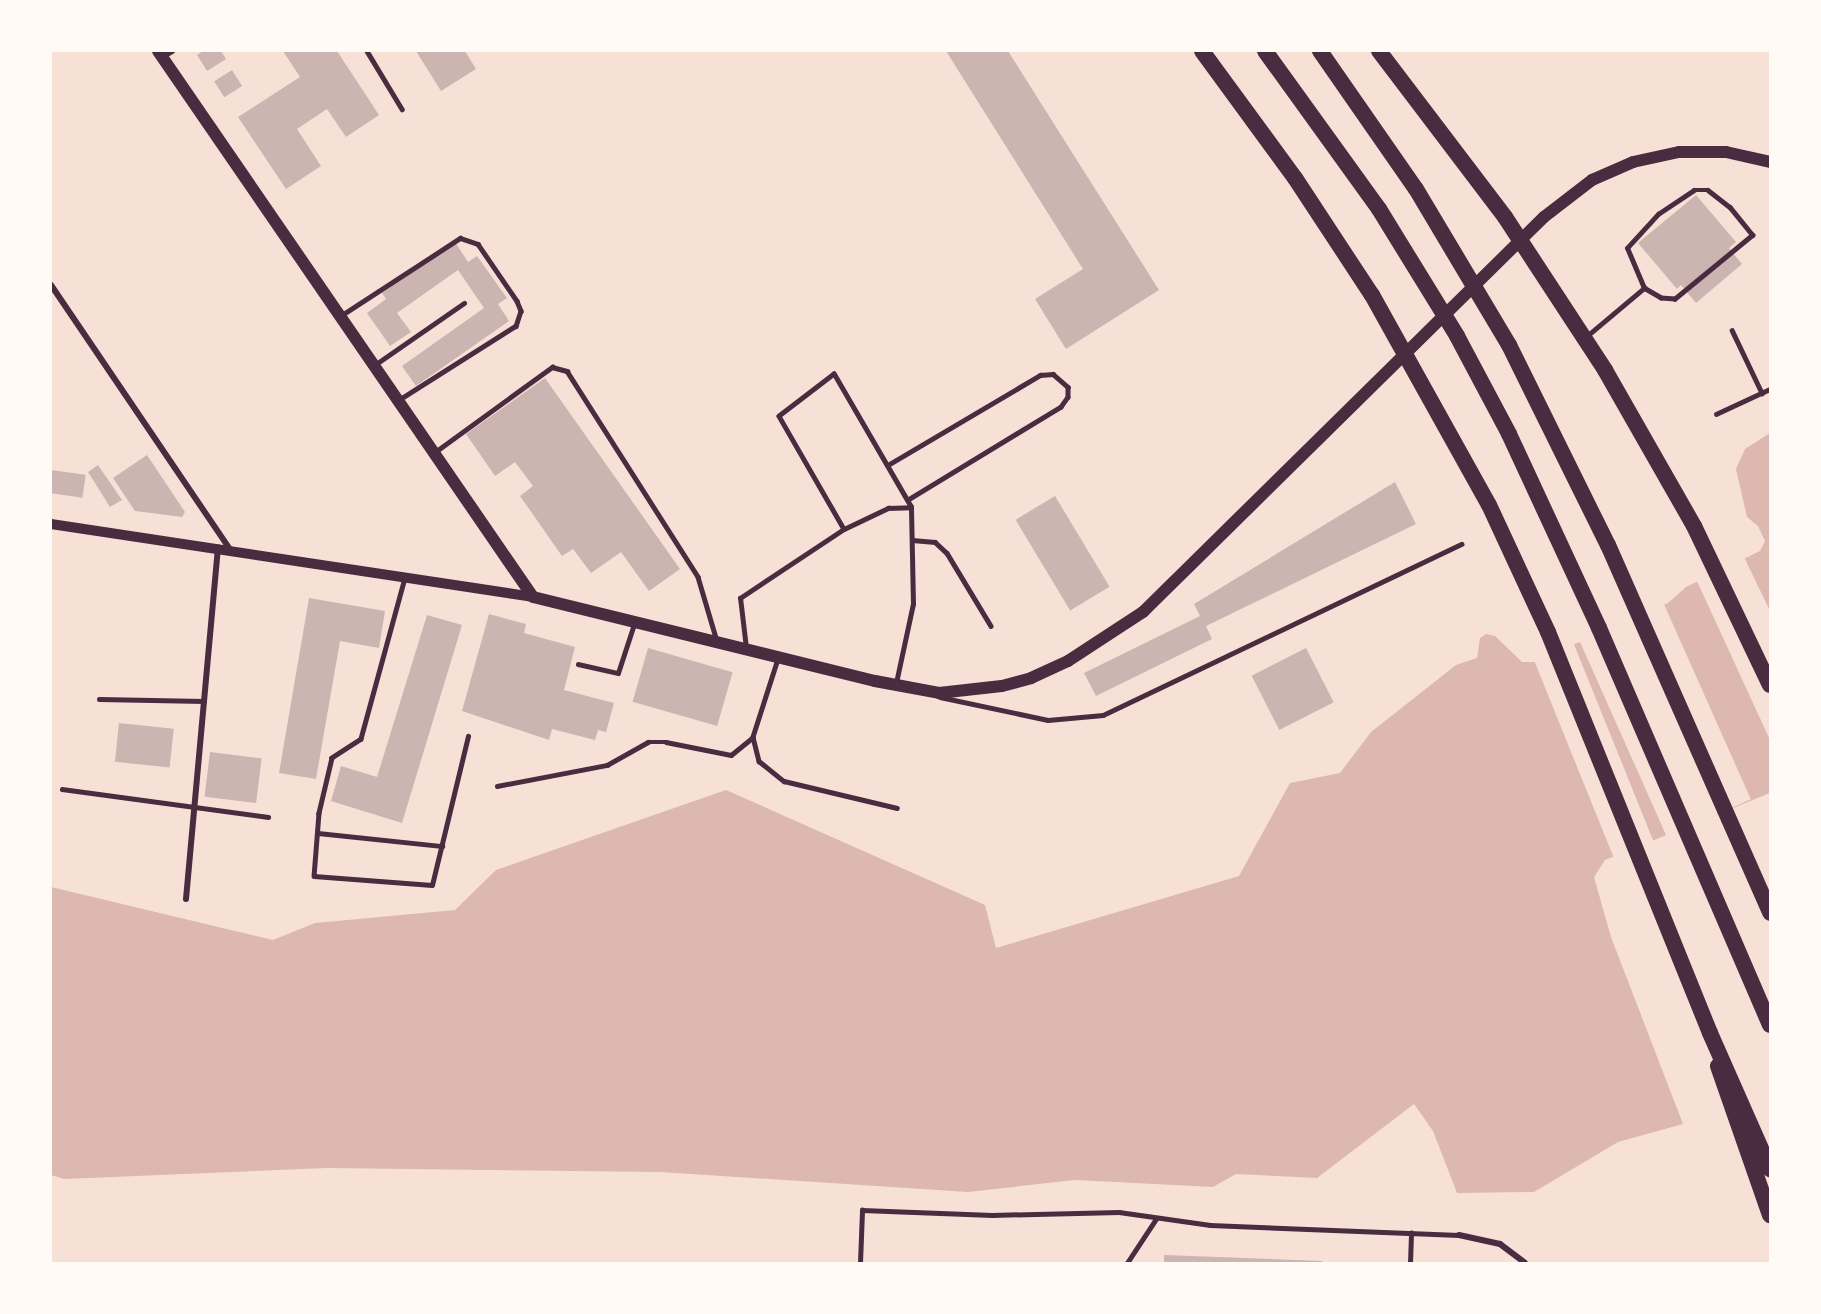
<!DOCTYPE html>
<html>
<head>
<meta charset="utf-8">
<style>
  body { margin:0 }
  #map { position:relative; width:1821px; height:1314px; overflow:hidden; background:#f7e1d7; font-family:Raleway,sans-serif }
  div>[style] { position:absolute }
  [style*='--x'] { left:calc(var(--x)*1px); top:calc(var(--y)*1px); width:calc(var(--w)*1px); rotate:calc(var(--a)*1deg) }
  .water>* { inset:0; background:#dcb8b0 }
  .pier>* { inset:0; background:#f7e1d7; transform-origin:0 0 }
  .building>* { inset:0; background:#ccb4b1; transform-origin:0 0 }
  .service>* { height:4.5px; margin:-2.25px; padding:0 2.25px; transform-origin:2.25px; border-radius:2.25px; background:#4a2c40 }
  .minor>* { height:6px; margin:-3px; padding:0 3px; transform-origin:3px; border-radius:3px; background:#4a2c40 }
  .tertiary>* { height:10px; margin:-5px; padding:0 5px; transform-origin:5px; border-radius:5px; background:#4a2c40 }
  .secondary>* { height:12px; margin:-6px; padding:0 6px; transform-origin:6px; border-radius:6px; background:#4a2c40 }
  .motorway>* { height:16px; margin:-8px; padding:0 8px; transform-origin:8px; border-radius:8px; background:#4a2c40 }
  span { translate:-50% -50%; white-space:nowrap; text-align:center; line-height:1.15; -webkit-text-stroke:4.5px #fffaf5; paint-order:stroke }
  .frame { position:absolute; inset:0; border:52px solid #fffaf5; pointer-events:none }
</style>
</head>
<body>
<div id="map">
  <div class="water">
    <i style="clip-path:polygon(1770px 433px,1770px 793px,1605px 860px,1594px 877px,1611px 937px,1683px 1124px,1618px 1142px,1534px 1192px,1457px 1193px,1433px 1131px,1414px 1104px,1317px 1178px,1236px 1174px,1213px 1187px,1075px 1180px,968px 1192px,660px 1172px,327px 1168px,64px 1179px,51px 1175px,51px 887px,273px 940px,315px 923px,455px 910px,496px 870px,726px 790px,985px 905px,996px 948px,1239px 876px,1290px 783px,1340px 773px,1371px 732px,1456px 665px,1477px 658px,1480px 638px,1486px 634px,1495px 636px,1522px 662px,1534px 662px,1668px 603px,1686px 587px,1760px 551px,1765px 541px,1758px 526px,1747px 517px,1736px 469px,1745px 449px)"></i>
  </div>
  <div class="pier">
    <i style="clip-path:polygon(1743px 555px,1770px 611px,1770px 740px,1696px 579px)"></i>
    <i style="left:1663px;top:602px;width:216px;height:92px;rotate:66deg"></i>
    <i style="left:1573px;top:642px;width:218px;height:43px;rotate:68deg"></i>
  </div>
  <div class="building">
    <i style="clip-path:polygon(203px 51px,221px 51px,226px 59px,207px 71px,197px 55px)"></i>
    <i style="clip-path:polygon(283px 51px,337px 51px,379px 115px,346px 137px,327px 109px,297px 129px,321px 166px,286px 189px,238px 117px,300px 77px)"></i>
    <i style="clip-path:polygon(416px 51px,465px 51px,476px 69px,441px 91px)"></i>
    <i style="clip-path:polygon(946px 51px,1008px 51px,1159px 290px,1066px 349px,1035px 299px,1083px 269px)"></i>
    <i style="left:232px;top:70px;width:19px;height:21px;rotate:58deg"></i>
    <i style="clip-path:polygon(1696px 195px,1736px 242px,1729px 248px,1742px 264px,1696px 303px,1681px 285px,1677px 289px,1638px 243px)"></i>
    <i style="clip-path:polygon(455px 242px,468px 262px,477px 256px,507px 298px,498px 304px,509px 321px,416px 386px,402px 366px,484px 308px,458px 270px,397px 313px,411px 332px,390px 346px,367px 313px,386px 299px,382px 293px)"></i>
    <i style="clip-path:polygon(545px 378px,680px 569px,649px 591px,621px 552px,591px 573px,573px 549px,562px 556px,520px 496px,533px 486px,515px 462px,495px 476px,466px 434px)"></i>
    <i style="clip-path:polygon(147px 455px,185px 512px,182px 517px,135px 511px,113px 478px)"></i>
    <i style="clip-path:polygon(98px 465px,122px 500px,110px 507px,88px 472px)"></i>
    <i style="left:51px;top:470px;width:35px;height:23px;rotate:8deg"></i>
    <i style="clip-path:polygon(1395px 482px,1416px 524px,1206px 626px,1212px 639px,1096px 696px,1084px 673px,1200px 616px,1194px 604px)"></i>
    <i style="left:1055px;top:496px;width:106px;height:46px;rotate:59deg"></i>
    <i style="clip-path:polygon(309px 598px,385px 611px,379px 648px,340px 641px,316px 779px,279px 773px)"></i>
    <i style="clip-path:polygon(489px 614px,526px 624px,524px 633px,575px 647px,564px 690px,614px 703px,606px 732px,598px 730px,595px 740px,552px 729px,549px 740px,462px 711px)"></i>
    <i style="clip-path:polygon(427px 615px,462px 625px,402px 823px,331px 801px,341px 766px,377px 777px)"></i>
    <i style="left:648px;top:648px;width:88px;height:56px;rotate:16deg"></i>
    <i style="left:1306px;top:648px;width:61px;height:61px;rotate:63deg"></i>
    <i style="left:119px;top:723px;width:55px;height:39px;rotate:6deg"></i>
    <i style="left:210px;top:752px;width:52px;height:45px;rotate:7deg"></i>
    <i style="clip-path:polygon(1164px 1255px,1322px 1261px,1322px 1263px,1164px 1263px)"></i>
  </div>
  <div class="service">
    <i style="--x:367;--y:51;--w:68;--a:58.9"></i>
    <i style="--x:1694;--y:190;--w:14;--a:0"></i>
    <i style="--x:1708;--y:190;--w:28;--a:38"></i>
    <i style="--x:1730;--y:207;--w:36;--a:51"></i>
    <i style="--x:1753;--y:235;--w:101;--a:140.6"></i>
    <i style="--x:1675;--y:299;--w:14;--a:-176"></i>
    <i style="--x:1661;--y:298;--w:20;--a:-150"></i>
    <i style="--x:1644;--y:288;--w:43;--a:-113"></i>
    <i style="--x:1627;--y:248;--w:46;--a:-47.6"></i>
    <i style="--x:1658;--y:214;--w:43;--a:-33.7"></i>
    <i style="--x:342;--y:315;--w:141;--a:-33.1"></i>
    <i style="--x:460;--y:238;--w:19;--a:18"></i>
    <i style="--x:478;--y:244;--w:69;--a:55.6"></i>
    <i style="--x:517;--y:301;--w:11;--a:68"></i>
    <i style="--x:521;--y:311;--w:16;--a:108"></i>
    <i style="--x:516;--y:326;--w:140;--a:147.6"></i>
    <i style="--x:1732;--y:330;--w:70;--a:64.5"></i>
    <i style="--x:1587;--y:336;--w:75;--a:-40.1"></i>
    <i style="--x:376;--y:364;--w:107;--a:-34.7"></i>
    <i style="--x:1716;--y:414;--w:60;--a:-24.8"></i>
    <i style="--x:435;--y:452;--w:145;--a:-36"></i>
    <i style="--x:552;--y:367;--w:16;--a:15"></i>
    <i style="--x:567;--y:371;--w:244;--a:57.5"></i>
    <i style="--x:698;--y:577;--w:67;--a:73.5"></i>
    <i style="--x:888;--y:465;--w:177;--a:-30.6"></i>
    <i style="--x:1040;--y:375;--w:13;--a:-4"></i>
    <i style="--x:1053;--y:374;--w:20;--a:41"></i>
    <i style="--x:1068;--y:387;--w:10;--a:90"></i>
    <i style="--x:1068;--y:397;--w:12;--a:125"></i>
    <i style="--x:1061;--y:407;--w:179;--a:148.7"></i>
    <i style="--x:912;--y:540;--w:23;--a:5"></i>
    <i style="--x:935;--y:542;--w:16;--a:43"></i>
    <i style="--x:947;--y:553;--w:85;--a:58.9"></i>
    <i style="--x:405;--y:578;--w:167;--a:105.3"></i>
    <i style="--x:361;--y:739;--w:35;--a:147"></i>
    <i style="--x:332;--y:758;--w:57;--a:103.3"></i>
    <i style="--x:319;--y:813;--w:63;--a:94.5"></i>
    <i style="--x:314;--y:876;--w:118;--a:4.4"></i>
    <i style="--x:432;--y:885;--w:153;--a:-76.4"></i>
    <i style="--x:746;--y:648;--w:50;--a:-96.8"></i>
    <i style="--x:740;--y:598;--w:125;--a:-33.6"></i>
    <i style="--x:778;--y:659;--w:82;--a:107.8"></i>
    <i style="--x:753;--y:737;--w:25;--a:76"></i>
    <i style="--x:759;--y:761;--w:32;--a:39"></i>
    <i style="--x:784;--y:781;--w:116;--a:13.4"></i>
    <i style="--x:578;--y:664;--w:41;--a:12.7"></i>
    <i style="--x:618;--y:673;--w:52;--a:-71.9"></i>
    <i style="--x:896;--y:683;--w:81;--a:-77.9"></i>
    <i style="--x:913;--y:604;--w:97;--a:-91.2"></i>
    <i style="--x:911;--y:507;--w:154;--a:-120.1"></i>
    <i style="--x:834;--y:374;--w:69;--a:142.6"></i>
    <i style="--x:779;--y:416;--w:130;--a:60.1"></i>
    <i style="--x:844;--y:529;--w:49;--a:-25.5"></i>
    <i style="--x:888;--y:508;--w:23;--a:-2"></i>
    <i style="--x:940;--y:697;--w:110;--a:12"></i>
    <i style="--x:1048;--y:720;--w:55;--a:-5.2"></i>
    <i style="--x:1103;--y:715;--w:397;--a:-25.5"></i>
    <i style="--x:99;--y:699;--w:105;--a:1.1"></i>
    <i style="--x:497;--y:786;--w:112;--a:-10.8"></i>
    <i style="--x:607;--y:765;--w:47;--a:-29.3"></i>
    <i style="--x:648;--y:742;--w:18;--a:0"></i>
    <i style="--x:666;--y:742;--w:66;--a:11.3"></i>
    <i style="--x:731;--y:755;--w:28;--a:-39"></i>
    <i style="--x:62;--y:789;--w:208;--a:7.7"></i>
    <i style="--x:318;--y:833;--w:125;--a:6"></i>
    <i style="--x:860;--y:1263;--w:53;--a:-87.8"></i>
    <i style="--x:862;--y:1210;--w:130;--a:2.2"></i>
    <i style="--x:992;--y:1215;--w:127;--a:-1.4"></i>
    <i style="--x:1119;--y:1212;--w:92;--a:8.1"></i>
    <i style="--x:1210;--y:1225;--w:249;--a:2.3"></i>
    <i style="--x:1127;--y:1263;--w:53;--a:-56.6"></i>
    <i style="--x:1410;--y:1263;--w:30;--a:-88"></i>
  </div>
  <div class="minor">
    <i style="--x:162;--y:57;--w:12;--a:-31"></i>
    <i style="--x:51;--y:285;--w:319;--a:55.9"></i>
    <i style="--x:186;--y:899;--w:353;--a:-84.8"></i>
    <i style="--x:1459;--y:1235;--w:42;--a:12.4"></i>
    <i style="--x:1500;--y:1244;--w:31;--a:37"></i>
  </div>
  <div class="tertiary">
    <i style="--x:51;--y:524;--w:487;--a:8.6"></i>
  </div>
  <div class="secondary">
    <i style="--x:158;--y:51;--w:662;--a:55.52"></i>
    <i style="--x:533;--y:597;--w:352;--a:13.8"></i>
    <i style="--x:875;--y:681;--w:65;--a:10.6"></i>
    <i style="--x:939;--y:693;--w:63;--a:-6.3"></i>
    <i style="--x:1002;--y:686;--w:30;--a:-15"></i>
    <i style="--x:1031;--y:678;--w:41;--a:-24.7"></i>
    <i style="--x:1068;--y:661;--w:90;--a:-33.2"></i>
    <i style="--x:1143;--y:612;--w:563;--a:-44.57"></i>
    <i style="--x:1544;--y:217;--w:61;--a:-37.6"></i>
    <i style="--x:1592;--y:180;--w:45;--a:-23.7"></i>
    <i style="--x:1633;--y:162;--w:47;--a:-12.3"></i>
    <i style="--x:1679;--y:152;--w:47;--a:0"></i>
    <i style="--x:1726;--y:152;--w:45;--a:12.8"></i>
  </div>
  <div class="motorway">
    <i style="--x:1202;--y:51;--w:157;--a:53.8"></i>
    <i style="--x:1295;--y:178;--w:140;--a:56.7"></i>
    <i style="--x:1372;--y:295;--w:240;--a:60.9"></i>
    <i style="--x:1489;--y:505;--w:140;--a:65.1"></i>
    <i style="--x:1548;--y:632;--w:432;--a:68"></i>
    <i style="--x:1710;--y:1033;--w:149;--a:66.2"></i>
    <i style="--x:1265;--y:51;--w:195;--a:54.2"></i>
    <i style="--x:1379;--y:209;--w:149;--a:58.4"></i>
    <i style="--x:1457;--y:336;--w:111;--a:62"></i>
    <i style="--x:1509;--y:434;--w:214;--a:65.1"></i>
    <i style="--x:1599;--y:628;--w:432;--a:66.7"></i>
    <i style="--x:1320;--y:51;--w:168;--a:55.2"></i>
    <i style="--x:1416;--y:189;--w:182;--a:59.2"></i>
    <i style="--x:1509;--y:345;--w:223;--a:63.7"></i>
    <i style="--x:1608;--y:545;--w:402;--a:66.2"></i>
    <i style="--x:1379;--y:51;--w:208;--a:52.8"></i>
    <i style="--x:1505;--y:217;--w:183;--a:56.8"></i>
    <i style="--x:1605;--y:370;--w:180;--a:60.3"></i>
    <i style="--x:1694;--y:526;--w:176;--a:64.5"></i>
    <i style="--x:1718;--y:1066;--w:158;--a:70.8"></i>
  </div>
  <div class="frame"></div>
</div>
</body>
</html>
